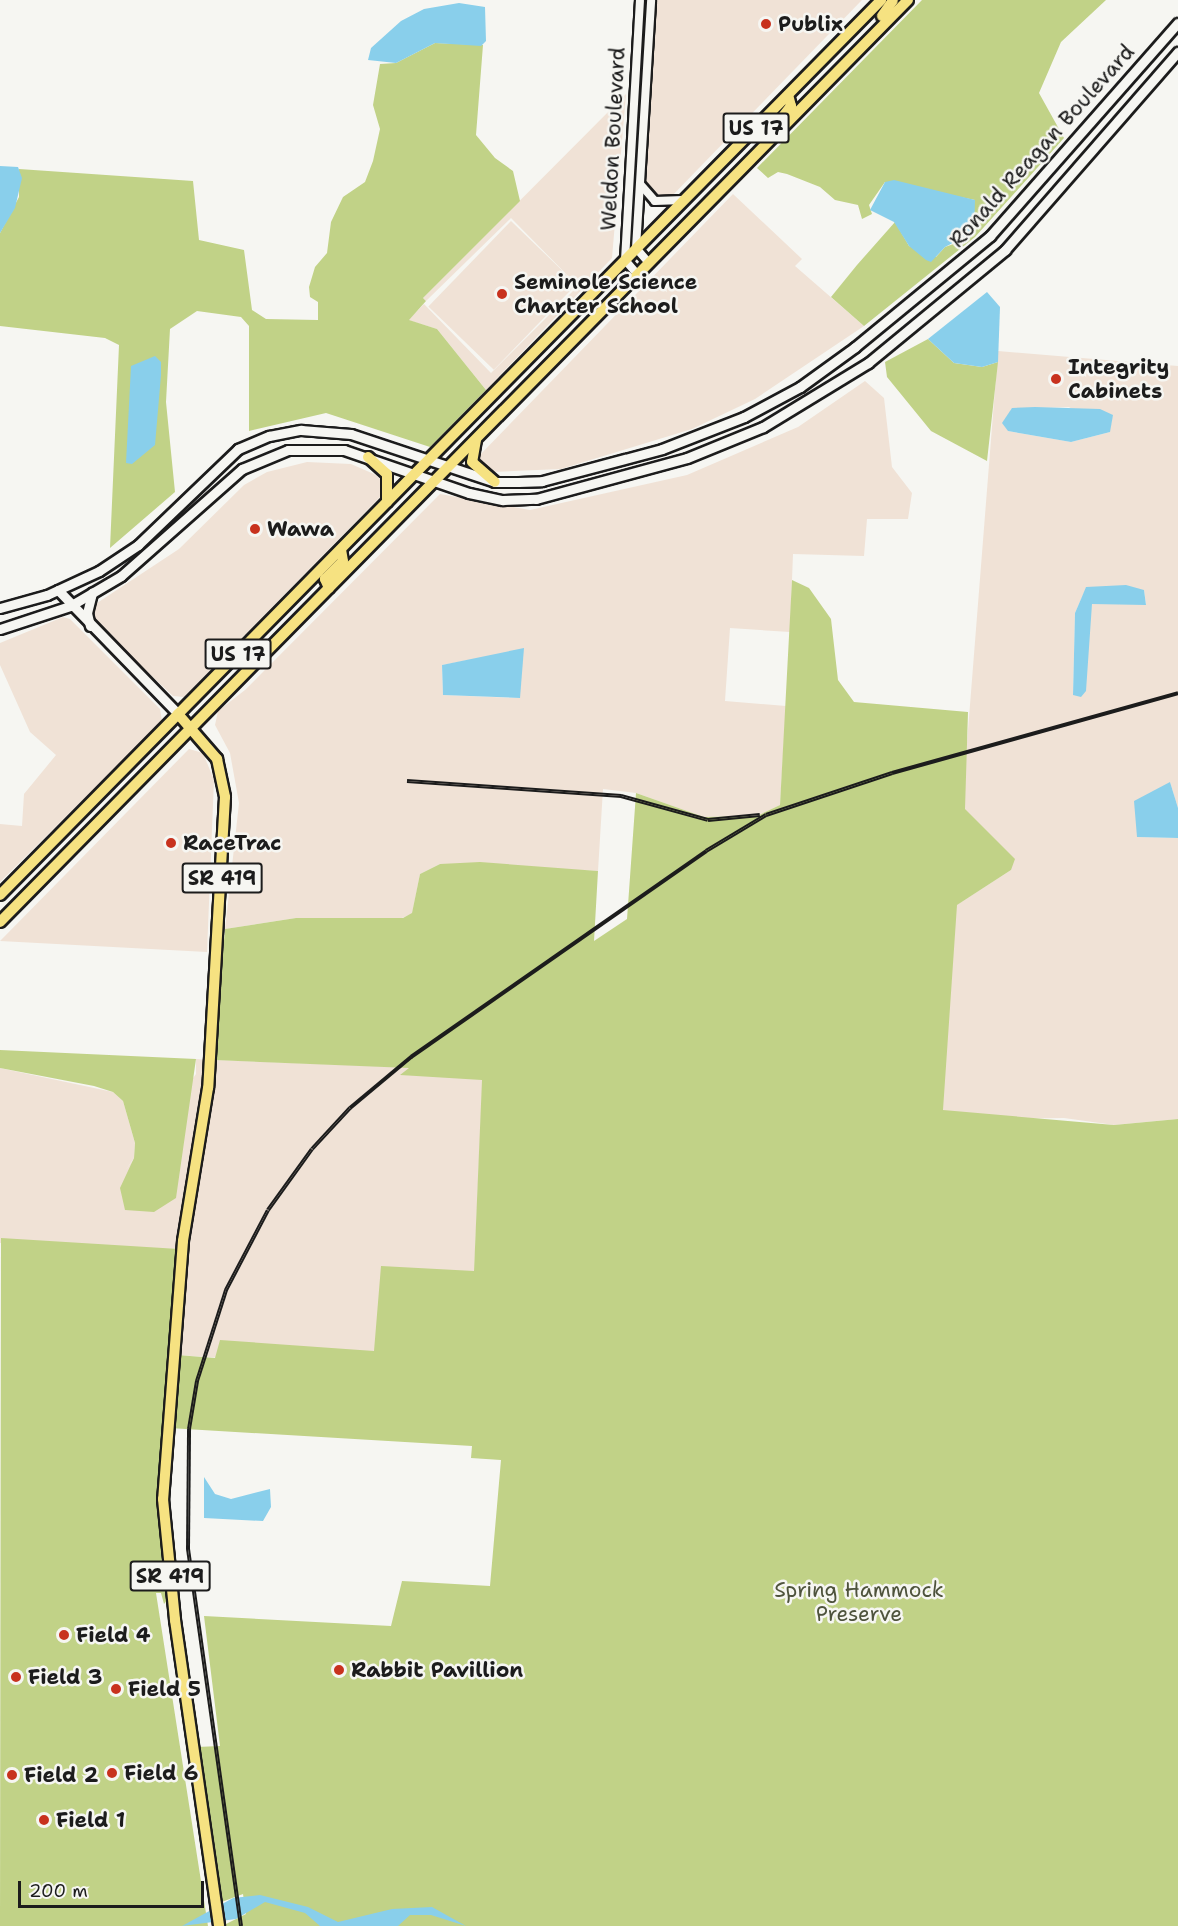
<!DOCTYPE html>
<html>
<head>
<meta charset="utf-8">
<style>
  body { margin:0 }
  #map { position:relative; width:1178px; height:1926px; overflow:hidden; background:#f6f6f2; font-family:"Shantell Sans",sans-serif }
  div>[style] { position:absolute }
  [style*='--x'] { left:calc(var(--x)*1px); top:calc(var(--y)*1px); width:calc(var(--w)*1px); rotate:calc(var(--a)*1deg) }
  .built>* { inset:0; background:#f0e2d6; transform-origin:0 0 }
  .green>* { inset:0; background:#c1d287 }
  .water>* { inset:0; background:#89cfeb }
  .roads { filter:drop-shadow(2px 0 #1c1c1c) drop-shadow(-2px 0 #1c1c1c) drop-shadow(0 2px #1c1c1c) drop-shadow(0 -2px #1c1c1c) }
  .tertiary>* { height:8px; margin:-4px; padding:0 4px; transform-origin:4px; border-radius:4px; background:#f6f6f2 }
  .secondary>* { height:9px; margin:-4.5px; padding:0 4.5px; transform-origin:4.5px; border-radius:4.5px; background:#f6f6f2 }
  .primary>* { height:10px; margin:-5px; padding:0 5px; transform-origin:5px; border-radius:5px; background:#f6e281 }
  .rail>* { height:4px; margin-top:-2px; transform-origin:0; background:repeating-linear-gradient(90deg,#f6f6f2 0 4.5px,#1c1c1c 0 9px); box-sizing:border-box; border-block:2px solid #1c1c1c }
  .dots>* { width:16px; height:16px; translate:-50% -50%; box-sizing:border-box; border:3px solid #f6f6f2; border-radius:50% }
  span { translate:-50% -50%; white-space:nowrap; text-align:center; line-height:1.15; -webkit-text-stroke:5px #f6f6f2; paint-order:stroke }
  .shield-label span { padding:2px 4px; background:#f6f6f2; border:2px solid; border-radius:4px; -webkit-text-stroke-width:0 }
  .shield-label { font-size:20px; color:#1c1c1c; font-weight:700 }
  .poi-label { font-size:21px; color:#1c1c1c; font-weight:700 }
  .left { translate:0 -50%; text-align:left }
  .street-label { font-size:21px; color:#1c1c1c }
  .park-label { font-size:21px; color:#4e533c }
  .scale { position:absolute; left:18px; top:1881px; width:186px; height:27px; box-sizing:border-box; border:3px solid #1c1c1c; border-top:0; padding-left:8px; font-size:18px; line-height:21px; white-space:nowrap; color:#1c1c1c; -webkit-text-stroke:4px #f6f6f2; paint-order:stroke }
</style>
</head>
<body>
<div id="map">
  <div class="built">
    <i style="clip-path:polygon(656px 0,862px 0,669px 199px,657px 197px,644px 184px)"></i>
    <i style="clip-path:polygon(626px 94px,612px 258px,486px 390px,437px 329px,408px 320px,424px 304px,491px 373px,578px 286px,511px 218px,426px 301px,423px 298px)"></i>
    <i style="clip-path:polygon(733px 194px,802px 259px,795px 266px,864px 326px,755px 399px,692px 429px,561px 469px,493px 472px,475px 460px)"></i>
    <i style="left:511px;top:221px;width:91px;height:119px;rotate:44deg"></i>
    <i style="clip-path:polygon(evenodd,998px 351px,1178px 366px,1178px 808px,1170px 782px,1137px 837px,1178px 838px,1178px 1119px,1114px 1125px,1064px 1118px,977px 1119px,938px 1109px,955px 906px,1011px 870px,962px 806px,998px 351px,1069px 407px,1110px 432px,1071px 442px,1008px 431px,1011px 409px,1069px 407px,998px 351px,1086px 588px,1144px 590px,1146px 604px,1092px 604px,1073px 695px,1075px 613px,1086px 588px)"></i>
    <i style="clip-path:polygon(evenodd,865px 381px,884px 398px,892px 467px,912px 493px,908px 519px,867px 519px,864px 556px,793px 554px,790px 632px,730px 628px,725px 701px,786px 706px,780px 805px,757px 816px,704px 817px,636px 793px,603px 789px,598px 871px,440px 864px,420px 874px,412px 914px,402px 918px,296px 918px,225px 929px,239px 803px,230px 753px,215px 725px,218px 711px,245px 690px,440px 494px,530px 510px,687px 475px,798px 427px,865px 381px,490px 656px,519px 698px,443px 695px,442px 665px,490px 656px)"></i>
    <i style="clip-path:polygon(307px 462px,351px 464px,374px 474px,386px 484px,386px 491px,184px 697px,173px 696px,92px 620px,91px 607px,179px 549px,244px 485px,267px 472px)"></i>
    <i style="clip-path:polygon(63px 617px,70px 619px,160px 709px,162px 721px,0 882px,0 824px,22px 826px,24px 794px,56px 755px,30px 732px,0 665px,0 643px)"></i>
    <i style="clip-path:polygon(189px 749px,203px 753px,214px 780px,207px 952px,0 941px)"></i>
    <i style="clip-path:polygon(196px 1059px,207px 1060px,178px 1249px,0 1243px,0 1068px,113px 1092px,123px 1101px,135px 1143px,134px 1158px,125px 1171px,196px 1074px)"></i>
    <i style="clip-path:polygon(214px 1060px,483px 1070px,474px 1275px,372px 1368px,176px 1355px,185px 1246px)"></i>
  </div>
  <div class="green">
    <i style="clip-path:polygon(922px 0,1106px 0,1061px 42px,1039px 93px,1064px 138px,975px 237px,864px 326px,831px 297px,857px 265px,895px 222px,909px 246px,936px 257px,945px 247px,959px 242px,975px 200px,885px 182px,869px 205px,872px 214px,862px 219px,858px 205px,835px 200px,820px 187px,787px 174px,778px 172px,768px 178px,757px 168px)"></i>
    <i style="clip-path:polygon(435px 43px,483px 45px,476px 135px,495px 158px,513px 171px,520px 201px,423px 298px,426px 301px,409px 320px,437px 329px,486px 390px,430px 447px,326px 413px,249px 431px,249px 326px,241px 317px,197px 311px,170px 329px,166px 402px,175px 492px,110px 548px,119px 345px,105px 338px,0 326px,0 233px,19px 197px,19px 169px,193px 181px,199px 240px,244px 250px,252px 310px,266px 319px,318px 320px,318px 302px,310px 297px,309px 287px,315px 267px,327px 253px,331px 222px,343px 197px,365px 182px,373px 161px,380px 129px,373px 105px,380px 64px,396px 63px)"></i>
    <i style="clip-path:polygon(928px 339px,954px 363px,982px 367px,998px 362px,987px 461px,931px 431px,887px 377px,885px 362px)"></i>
    <i style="clip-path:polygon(792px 580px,809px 588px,831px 619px,838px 680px,854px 702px,968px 712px,965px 809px,1015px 859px,1011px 870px,957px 905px,943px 1110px,1114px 1125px,1178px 1119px,1178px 1926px,222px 1926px,246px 1914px,243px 1894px,219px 1903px,197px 1747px,220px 1746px,204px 1616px,391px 1626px,402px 1581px,490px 1586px,501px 1460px,471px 1458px,472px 1446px,169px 1428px,177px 1355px,215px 1358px,220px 1340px,374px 1351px,381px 1266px,474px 1271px,482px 1080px,400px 1075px,409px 1068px,214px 1060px,225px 929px,296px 918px,403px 918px,412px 913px,420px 874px,440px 864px,480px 862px,598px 871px,594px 941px,627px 919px,636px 793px,704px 817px,757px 816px,780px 805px)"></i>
    <i style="clip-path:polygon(0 1050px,196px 1059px,176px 1198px,154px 1212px,125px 1210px,120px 1188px,134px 1158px,135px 1143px,123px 1101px,113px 1092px,94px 1086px,0 1068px)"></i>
    <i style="clip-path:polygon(1px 1238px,179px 1249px,161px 1463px,169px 1598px,164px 1604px,161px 1593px,156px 1593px,208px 1926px,0 1926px)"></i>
  </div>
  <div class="water">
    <i style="clip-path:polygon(459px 3px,485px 7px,486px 41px,481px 46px,435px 43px,396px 63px,368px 60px,371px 48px,401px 21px,424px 9px)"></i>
    <i style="clip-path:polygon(0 166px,18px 167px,22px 178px,15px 208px,0 233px)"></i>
    <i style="clip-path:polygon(894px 180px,975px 200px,974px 232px,945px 247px,931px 262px,926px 260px,909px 246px,894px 222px,870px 210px,885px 182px)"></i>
    <i style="clip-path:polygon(987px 292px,1000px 307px,998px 362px,982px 367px,954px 363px,928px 339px)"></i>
    <i style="clip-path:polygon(155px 356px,161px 362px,161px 375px,155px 445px,132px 464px,126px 463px,131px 366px)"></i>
    <i style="clip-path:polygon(1035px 407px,1100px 409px,1113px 415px,1110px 432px,1071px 442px,1008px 431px,1002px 423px,1012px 408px)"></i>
    <i style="clip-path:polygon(1126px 585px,1144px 590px,1146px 605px,1092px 604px,1086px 691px,1081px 697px,1073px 695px,1075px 613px,1081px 599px,1086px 587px)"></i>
    <i style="clip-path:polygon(524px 648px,520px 698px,443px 695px,442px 665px)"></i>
    <i style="clip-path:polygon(1170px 782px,1178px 808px,1178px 838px,1137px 837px,1134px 801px)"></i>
    <i style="clip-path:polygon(204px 1477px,215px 1494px,231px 1499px,270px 1489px,271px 1507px,263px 1521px,204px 1518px)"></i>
    <i style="clip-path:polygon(260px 1895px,308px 1907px,338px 1922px,392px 1909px,432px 1907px,466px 1926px,431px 1915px,410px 1915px,398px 1926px,320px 1926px,305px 1913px,265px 1902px,236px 1919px,182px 1926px,233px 1898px)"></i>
  </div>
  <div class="roads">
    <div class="tertiary">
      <i style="--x:641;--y:185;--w:21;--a:49"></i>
      <i style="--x:655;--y:201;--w:28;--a:-2"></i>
      <i style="--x:649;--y:263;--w:20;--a:-131"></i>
      <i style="--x:636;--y:248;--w:248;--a:-86.5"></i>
      <i style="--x:638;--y:275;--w:20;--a:-131"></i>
      <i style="--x:625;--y:260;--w:260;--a:-86.7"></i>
    </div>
    <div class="secondary">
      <i style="--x:58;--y:590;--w:173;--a:45.9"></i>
      <i style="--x:0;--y:608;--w:49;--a:-15.5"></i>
      <i style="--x:47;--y:595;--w:57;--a:-24.8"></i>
      <i style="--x:99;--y:571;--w:47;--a:-33.7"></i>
      <i style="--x:138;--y:545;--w:139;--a:-43.8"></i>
      <i style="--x:238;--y:449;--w:34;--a:-23"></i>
      <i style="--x:269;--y:436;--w:33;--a:-11"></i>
      <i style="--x:301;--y:430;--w:50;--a:4.6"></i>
      <i style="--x:351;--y:434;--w:152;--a:18.4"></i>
      <i style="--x:495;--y:482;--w:23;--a:0"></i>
      <i style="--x:518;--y:482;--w:24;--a:-2"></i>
      <i style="--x:542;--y:481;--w:124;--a:-14.9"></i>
      <i style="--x:662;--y:449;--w:88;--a:-21.3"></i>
      <i style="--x:744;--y:417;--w:64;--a:-28.2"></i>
      <i style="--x:800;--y:387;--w:68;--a:-36"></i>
      <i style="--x:855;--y:347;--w:175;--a:-39.4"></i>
      <i style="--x:990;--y:236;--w:284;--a:-48.6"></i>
      <i style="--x:90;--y:626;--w:13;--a:-103"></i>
      <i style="--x:87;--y:613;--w:21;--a:-76"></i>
      <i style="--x:0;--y:629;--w:74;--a:-18.2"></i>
      <i style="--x:70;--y:606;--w:59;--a:-30.5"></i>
      <i style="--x:121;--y:576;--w:162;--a:-41.5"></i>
      <i style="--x:242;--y:469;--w:50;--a:-22.4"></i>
      <i style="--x:288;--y:450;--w:56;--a:0"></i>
      <i style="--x:344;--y:450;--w:132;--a:19"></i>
      <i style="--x:469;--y:493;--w:35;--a:12"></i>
      <i style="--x:503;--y:500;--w:33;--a:-2"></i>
      <i style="--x:536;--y:499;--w:156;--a:-15.2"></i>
      <i style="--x:687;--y:458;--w:82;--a:-22.2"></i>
      <i style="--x:763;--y:427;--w:123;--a:-31.4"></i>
      <i style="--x:868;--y:363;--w:178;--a:-39.5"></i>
      <i style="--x:1005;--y:250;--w:263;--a:-48.9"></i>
    </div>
    <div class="primary">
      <i style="--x:882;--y:16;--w:19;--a:-55"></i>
      <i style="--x:780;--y:120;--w:18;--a:-52"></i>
      <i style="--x:791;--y:106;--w:11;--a:-105"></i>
      <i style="--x:476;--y:440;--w:22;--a:100"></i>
      <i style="--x:472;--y:462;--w:30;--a:41"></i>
      <i style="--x:368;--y:457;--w:25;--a:42"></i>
      <i style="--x:387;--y:474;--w:28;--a:90"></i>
      <i style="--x:329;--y:588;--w:10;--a:-114"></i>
      <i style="--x:325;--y:579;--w:25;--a:-45"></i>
      <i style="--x:343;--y:561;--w:11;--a:-100"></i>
      <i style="--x:178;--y:714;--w:60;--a:49.1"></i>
      <i style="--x:217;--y:759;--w:39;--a:78"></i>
      <i style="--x:225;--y:797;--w:291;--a:93.3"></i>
      <i style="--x:208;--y:1088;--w:155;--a:99.3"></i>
      <i style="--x:183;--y:1241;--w:259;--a:94.4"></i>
      <i style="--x:163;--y:1499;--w:122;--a:84.3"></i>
      <i style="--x:175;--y:1620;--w:309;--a:81.8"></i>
      <i style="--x:0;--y:895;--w:1256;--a:-45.45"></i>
      <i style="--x:0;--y:922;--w:1294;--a:-45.44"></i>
    </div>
  </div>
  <div class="rail">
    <i style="--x:407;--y:781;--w:215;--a:4"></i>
    <i style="--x:621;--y:796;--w:90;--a:15.4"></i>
    <i style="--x:708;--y:820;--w:52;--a:-5.5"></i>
    <i style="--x:241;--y:1926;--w:381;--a:-98"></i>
    <i style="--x:188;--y:1549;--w:120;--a:-89.5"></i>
    <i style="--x:189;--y:1429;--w:49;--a:-80.5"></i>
    <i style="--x:197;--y:1381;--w:96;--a:-72.3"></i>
    <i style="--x:226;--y:1290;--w:90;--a:-62.3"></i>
    <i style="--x:268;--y:1210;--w:75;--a:-54.2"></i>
    <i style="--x:312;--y:1149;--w:56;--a:-47.2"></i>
    <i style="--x:350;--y:1108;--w:80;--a:-39.9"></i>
    <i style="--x:411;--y:1057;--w:360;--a:-34.9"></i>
    <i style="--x:706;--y:851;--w:70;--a:-31"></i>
    <i style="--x:766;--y:815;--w:133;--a:-18.4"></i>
    <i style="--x:892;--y:773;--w:297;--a:-15.6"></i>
  </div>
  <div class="dots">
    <i style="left:766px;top:24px;background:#c8321e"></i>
    <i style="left:502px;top:294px;background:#c8321e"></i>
    <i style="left:1056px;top:379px;background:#c8321e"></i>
    <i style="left:255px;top:529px;background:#c8321e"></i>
    <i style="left:171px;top:843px;background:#c8321e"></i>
    <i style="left:64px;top:1635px;background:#c8321e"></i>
    <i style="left:339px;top:1670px;background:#c8321e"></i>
    <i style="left:16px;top:1677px;background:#c8321e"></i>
    <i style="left:116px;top:1689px;background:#c8321e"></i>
    <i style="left:112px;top:1773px;background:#c8321e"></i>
    <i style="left:12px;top:1775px;background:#c8321e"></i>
    <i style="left:44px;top:1820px;background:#c8321e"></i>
  </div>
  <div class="shield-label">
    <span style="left:756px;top:128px">US 17</span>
    <span style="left:238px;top:654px">US 17</span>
    <span style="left:222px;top:878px">SR 419</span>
    <span style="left:170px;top:1576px">SR 419</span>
  </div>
  <div class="poi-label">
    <span class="left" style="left:778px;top:24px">Publix</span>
    <span class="left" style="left:514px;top:294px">Seminole Science<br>Charter School</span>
    <span class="left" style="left:1068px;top:379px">Integrity<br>Cabinets</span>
    <span class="left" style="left:267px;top:529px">Wawa</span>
    <span class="left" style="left:183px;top:843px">RaceTrac</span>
    <span class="left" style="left:76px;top:1635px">Field 4</span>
    <span class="left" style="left:351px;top:1670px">Rabbit Pavillion</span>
    <span class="left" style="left:28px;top:1677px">Field 3</span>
    <span class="left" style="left:128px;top:1689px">Field 5</span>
    <span class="left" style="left:124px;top:1773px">Field 6</span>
    <span class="left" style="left:24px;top:1775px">Field 2</span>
    <span class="left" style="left:56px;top:1820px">Field 1</span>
  </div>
  <div class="street-label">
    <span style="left:613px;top:139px;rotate:-87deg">Weldon Boulevard</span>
    <span style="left:1042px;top:146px;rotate:-48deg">Ronald Reagan Boulevard</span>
  </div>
  <div class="park-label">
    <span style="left:859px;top:1602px">Spring Hammock<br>Preserve</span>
  </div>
  <div class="scale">200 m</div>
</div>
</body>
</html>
